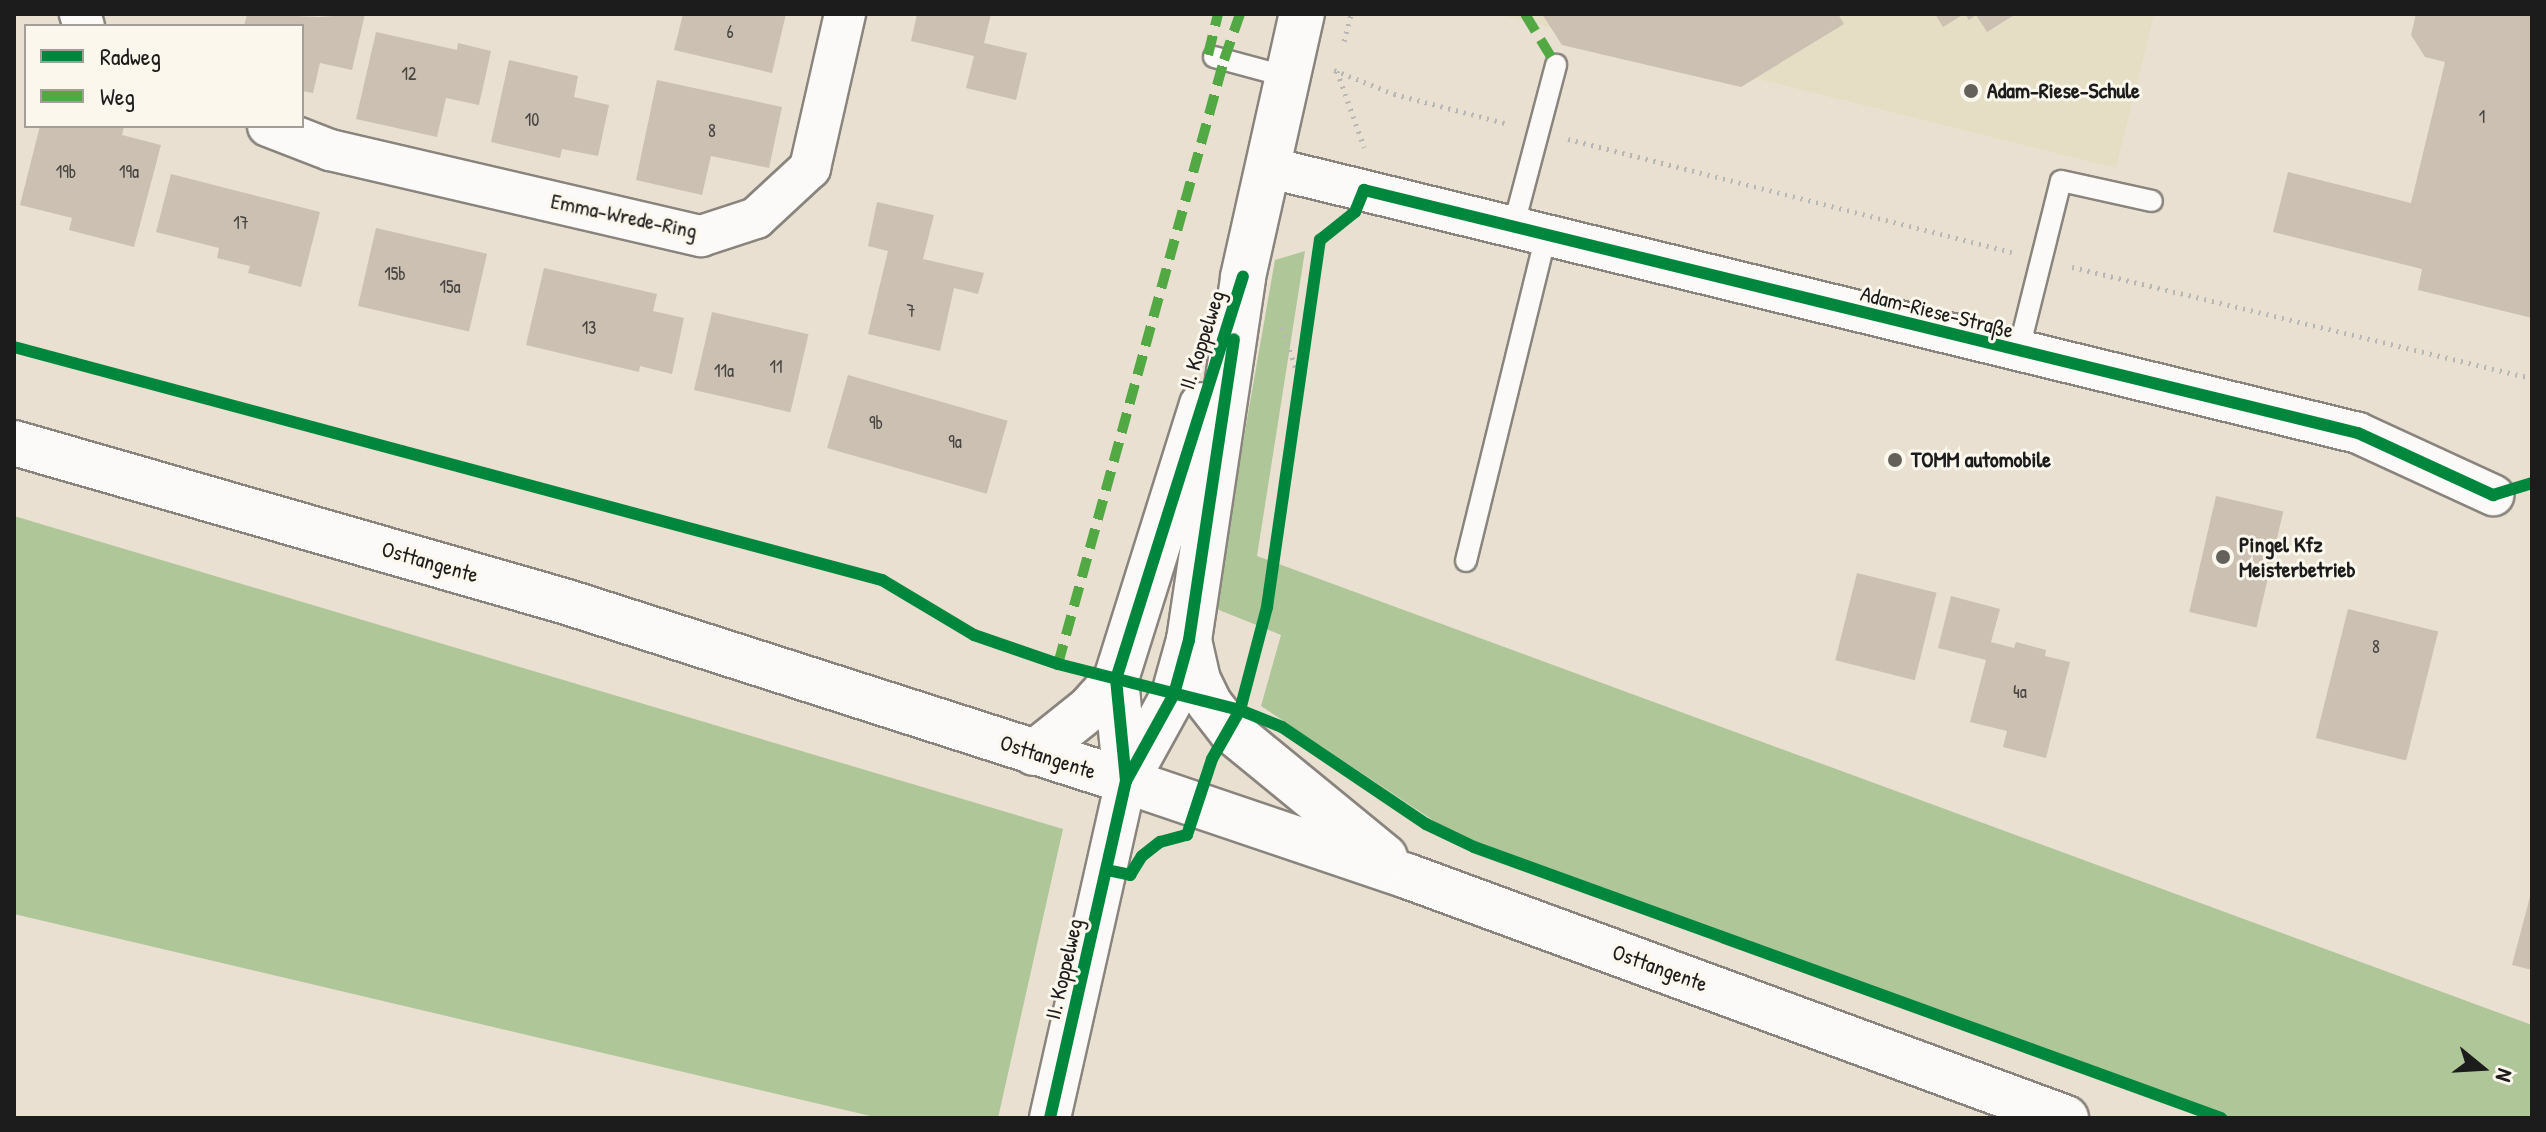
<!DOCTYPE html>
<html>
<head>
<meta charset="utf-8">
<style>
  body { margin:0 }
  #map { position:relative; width:2546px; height:1132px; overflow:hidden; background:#e9e0d1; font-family:"Patrick Hand",sans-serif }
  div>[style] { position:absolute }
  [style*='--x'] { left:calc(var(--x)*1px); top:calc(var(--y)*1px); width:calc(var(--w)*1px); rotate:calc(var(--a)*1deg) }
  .built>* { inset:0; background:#e5dec4 }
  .forest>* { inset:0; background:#afc698 }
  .building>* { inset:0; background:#cbc0b2; transform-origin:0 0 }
  .path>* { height:5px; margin-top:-2.5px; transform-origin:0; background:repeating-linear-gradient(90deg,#b9b7b5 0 2px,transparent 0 8px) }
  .roads { filter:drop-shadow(2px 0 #89847d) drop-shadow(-2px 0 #89847d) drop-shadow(0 2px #89847d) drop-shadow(0 -2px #89847d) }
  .lane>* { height:20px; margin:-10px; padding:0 10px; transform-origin:10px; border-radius:10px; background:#fcfaf8 }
  .street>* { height:40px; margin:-20px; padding:0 20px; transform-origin:20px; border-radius:20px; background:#fcfaf8 }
  .secondary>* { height:44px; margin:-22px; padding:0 22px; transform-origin:22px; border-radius:22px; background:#fcfaf8 }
  .quiet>* { height:10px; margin-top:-5px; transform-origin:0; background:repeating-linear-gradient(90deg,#52a943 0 20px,transparent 0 30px) }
  .cycleway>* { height:12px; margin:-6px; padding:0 6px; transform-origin:6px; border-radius:6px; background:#00873e }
  .dots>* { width:22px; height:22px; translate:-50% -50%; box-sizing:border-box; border:4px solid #fbf7ec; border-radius:50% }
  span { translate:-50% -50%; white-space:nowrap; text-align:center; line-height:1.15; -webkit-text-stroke:6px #fbf7ec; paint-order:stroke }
  .number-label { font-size:18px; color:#484542 }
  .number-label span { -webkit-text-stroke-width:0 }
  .poi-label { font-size:22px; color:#1c1c1c; font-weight:700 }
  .left { translate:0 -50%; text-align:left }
  .street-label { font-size:22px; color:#1c1c1c }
  .frame { position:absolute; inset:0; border:16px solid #1c1c1c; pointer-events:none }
  .legend { position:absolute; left:24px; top:24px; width:280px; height:104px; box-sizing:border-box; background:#fbf7ec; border:2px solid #a29f99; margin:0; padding:10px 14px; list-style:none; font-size:24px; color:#1c1c1c }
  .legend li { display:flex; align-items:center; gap:16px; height:40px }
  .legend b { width:40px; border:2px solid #a29f99 }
  .north { position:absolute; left:2442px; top:1028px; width:80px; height:80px; -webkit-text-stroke:6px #fbf7ec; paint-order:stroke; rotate:108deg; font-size:22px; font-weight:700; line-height:32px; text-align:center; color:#1c1c1c }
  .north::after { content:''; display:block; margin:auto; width:28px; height:36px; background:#1c1c1c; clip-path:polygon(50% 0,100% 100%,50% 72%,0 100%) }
</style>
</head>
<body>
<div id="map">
  <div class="built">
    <i style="clip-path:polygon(1497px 14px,2154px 14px,2116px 168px)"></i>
  </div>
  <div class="forest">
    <i style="clip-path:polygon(1305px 251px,1257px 556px,2532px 1025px,2532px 1118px,2232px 1118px,1452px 833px,1261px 706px,1281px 635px,1214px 608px,1275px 260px)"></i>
    <i style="clip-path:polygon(14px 516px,1063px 829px,998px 1118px,879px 1118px,14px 914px)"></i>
  </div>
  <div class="building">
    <i style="clip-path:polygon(247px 14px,319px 17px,365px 14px,352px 70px,320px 63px,313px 93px,302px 91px,302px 26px,244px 26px)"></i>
    <i style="clip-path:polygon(683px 14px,786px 14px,772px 73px,674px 50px)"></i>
    <i style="clip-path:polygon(917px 14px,991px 14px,984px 43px,1027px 53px,1016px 100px,966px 88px,974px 56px,911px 41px)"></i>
    <i style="clip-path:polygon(1542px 14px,1838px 14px,1844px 24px,1741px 87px,1562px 45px)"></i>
    <i style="clip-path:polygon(1935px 14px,1964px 14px,1943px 27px)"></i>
    <i style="clip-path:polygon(1965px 14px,2016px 14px,1987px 32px,1976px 15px,1969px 20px)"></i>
    <i style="clip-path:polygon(2416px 14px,2532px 14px,2532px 318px,2418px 290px,2422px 269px,2273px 232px,2288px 172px,2411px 203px,2445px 62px,2425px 57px,2411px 35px)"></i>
    <i style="clip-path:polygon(376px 32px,457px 50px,458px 43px,491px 51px,479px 105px,446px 98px,437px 137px,356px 119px)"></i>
    <i style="clip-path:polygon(509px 60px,578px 76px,574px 97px,609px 105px,598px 156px,562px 149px,560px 158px,491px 142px)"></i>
    <i style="clip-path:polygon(657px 80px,782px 107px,769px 168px,711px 156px,702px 195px,636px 180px)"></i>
    <i style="clip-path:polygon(40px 126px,124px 126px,122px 135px,161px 145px,134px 247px,69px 230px,72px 218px,20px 205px)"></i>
    <i style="clip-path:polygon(171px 174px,320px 212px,301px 287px,248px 273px,250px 266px,217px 258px,219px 248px,156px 232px)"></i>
    <i style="clip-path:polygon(877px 202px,934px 215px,923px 259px,984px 273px,978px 294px,954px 288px,940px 351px,868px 334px,888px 251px,868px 246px)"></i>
    <i style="left:376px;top:228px;width:114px;height:80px;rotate:13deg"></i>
    <i style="clip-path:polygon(544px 268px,657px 294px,653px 311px,684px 318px,672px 374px,640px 366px,639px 372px,526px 345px)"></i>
    <i style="left:712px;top:312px;width:99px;height:80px;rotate:13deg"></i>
    <i style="left:848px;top:375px;width:166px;height:76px;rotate:16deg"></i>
    <i style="left:2216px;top:496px;width:69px;height:119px;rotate:13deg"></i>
    <i style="left:1857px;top:573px;width:82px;height:90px;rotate:14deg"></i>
    <i style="clip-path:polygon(1951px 596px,2000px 609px,1991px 642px,2014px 648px,2016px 642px,2046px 650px,2045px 656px,2070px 662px,2046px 758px,2003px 747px,2007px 731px,1970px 722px,1986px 660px,1938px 648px)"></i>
    <i style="left:2348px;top:609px;width:93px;height:133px;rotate:14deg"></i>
    <i style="clip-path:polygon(2531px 893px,2532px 893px,2532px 970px,2512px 965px)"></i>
  </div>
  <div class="path">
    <i style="--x:1344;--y:41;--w:28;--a:-75"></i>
    <i style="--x:1334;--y:70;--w:65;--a:21.8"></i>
    <i style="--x:1394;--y:94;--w:118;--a:14.7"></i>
    <i style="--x:1337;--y:71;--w:81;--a:70.4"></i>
    <i style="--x:1568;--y:139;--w:458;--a:14.3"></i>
    <i style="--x:2072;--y:267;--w:473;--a:13.6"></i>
    <i style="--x:1282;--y:327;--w:54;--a:71.6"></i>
    <i style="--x:1247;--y:678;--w:74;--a:-74.3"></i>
    <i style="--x:1267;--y:607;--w:371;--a:-81.8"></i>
    <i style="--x:1320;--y:240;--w:22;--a:-39"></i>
  </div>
  <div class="roads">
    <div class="lane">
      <i style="--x:1214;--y:57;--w:77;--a:15.1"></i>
      <i style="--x:1513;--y:228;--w:169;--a:-75.2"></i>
      <i style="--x:2018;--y:353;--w:177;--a:-76"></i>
      <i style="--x:2061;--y:181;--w:93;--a:12.4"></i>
      <i style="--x:1466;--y:561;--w:335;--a:-76.2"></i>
    </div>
    <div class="street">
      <i style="--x:80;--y:14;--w:13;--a:72"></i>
      <i style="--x:268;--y:126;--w:66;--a:21.2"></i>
      <i style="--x:330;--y:150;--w:381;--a:13.1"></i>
      <i style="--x:701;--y:236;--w:58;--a:-18.1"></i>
      <i style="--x:756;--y:218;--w:74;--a:-42.8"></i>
      <i style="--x:810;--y:168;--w:158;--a:-77.2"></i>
      <i style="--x:1267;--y:167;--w:1123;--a:13.7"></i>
      <i style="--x:2358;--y:433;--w:149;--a:24.7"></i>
      <i style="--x:1050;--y:1118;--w:345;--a:-77.3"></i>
    </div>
    <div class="secondary">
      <i style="--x:14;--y:443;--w:575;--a:16.04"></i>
      <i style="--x:567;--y:602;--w:587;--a:17.76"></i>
      <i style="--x:1126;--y:781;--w:297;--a:18.7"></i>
      <i style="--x:1407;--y:876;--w:702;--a:20.16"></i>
      <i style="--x:1189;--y:640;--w:41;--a:77.3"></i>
      <i style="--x:1198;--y:680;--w:25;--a:64"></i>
      <i style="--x:1209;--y:703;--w:36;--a:52"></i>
      <i style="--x:1231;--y:731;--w:199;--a:39.3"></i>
      <i style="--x:1034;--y:753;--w:70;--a:-38.7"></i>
      <i style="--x:1089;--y:709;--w:40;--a:-48"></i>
      <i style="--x:1126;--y:781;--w:99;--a:-61.1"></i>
      <i style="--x:1174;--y:694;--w:56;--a:-74.5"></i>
      <i style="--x:1189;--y:640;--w:367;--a:-81.5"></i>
      <i style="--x:1243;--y:277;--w:270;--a:-77.4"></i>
      <i style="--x:1126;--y:781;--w:102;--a:-95.6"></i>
      <i style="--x:1116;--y:679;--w:287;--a:-72.6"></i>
    </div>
  </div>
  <div class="quiet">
    <i style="--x:1525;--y:14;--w:60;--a:58.7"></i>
    <i style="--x:1208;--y:55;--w:42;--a:-76.3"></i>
    <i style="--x:1058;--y:664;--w:626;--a:-74.63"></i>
    <i style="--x:1224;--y:60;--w:49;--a:-70.8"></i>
  </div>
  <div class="cycleway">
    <i style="--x:14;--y:347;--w:899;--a:15.03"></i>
    <i style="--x:882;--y:580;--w:107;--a:30.9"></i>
    <i style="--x:974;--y:635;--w:89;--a:19"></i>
    <i style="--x:1058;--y:664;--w:188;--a:14.2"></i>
    <i style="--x:1240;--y:710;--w:45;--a:22"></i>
    <i style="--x:1282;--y:727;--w:174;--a:34"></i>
    <i style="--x:1426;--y:824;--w:53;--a:25.6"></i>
    <i style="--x:1474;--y:847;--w:795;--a:19.94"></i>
    <i style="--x:1126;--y:781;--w:99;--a:-61.1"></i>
    <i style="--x:1174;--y:694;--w:56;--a:-74.5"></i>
    <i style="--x:1189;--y:640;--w:304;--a:-81.5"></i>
    <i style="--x:1107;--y:870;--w:24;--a:12"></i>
    <i style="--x:1130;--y:875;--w:22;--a:-58"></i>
    <i style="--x:1142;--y:856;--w:23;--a:-38"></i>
    <i style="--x:1160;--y:842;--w:28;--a:-15"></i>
    <i style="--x:1187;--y:835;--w:80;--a:-71.8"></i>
    <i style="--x:1212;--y:759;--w:56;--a:-60.3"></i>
    <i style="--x:1240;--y:710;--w:106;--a:-75.3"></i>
    <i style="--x:1267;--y:607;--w:371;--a:-81.8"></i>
    <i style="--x:1320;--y:240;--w:45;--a:-38.7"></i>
    <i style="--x:1355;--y:212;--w:24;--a:-68"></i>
    <i style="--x:1364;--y:190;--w:1023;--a:13.74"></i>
    <i style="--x:2358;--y:433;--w:149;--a:24.7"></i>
    <i style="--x:2493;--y:495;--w:41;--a:-17.1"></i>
    <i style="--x:1050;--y:1118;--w:345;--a:-77.3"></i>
    <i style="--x:1126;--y:781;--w:102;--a:-95.6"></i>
    <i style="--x:1116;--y:679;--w:422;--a:-72.5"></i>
  </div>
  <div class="dots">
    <i style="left:1971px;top:91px;background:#64615b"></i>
    <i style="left:1895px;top:460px;background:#64615b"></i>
    <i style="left:2223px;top:557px;background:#64615b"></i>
  </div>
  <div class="number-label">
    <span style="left:730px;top:32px">6</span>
    <span style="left:409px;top:74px">12</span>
    <span style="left:2482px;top:117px">1</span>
    <span style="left:532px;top:120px">10</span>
    <span style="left:712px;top:131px">8</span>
    <span style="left:66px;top:172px">19b</span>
    <span style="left:129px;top:172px">19a</span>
    <span style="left:241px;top:223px">17</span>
    <span style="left:395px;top:274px">15b</span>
    <span style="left:450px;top:287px">15a</span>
    <span style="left:911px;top:311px">7</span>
    <span style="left:589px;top:328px">13</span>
    <span style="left:776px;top:367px">11</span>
    <span style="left:724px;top:371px">11a</span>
    <span style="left:876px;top:423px">9b</span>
    <span style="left:955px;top:442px">9a</span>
    <span style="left:2376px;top:647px">8</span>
    <span style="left:2020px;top:692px">4a</span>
  </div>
  <div class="poi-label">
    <span class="left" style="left:1987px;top:91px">Adam-Riese-Schule</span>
    <span class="left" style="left:1911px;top:460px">TOMM automobile</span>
    <span class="left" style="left:2239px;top:557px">Pingel Kfz<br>Meisterbetrieb</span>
  </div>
  <div class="street-label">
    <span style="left:624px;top:216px;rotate:12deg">Emma-Wrede-Ring</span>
    <span style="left:1937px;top:312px;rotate:14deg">Adam-Riese-Straße</span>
    <span style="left:1202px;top:340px;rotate:-72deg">II. Koppelweg</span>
    <span style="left:430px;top:562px;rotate:16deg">Osttangente</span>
    <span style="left:1048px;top:757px;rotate:18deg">Osttangente</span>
    <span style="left:1660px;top:968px;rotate:20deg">Osttangente</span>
    <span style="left:1064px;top:969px;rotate:-77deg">II. Koppelweg</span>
  </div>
  <div class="frame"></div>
  <ul class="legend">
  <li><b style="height:10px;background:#00873e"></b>Radweg</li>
  <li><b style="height:10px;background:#52a943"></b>Weg</li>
  </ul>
  <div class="north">N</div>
</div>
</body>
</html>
